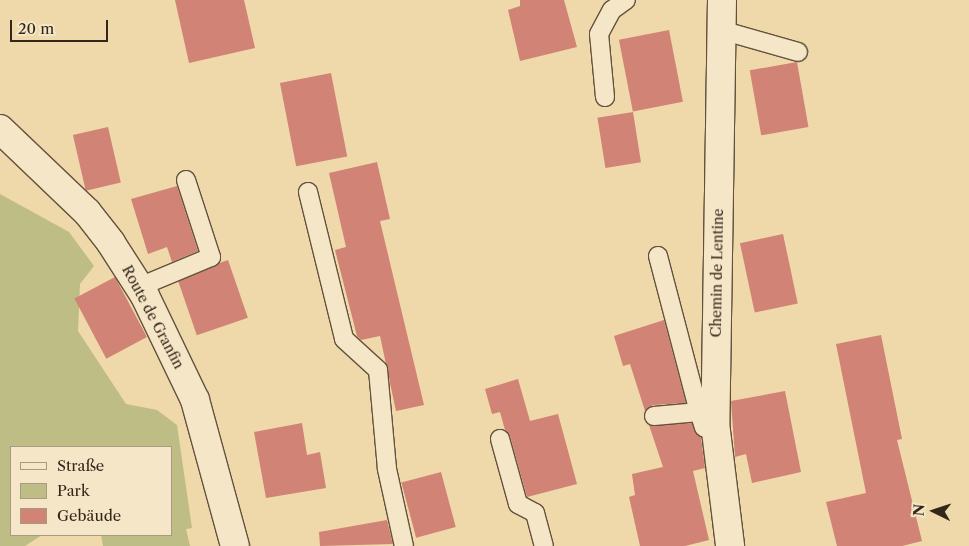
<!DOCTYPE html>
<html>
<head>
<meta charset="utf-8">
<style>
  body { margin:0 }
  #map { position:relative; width:969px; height:546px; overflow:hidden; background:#efd8a9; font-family:"Libre Caslon Text",serif }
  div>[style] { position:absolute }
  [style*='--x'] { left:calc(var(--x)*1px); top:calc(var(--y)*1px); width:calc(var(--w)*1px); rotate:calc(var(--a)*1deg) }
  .green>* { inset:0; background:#bebd85 }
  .building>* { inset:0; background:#d18375; transform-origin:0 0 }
  .roads { filter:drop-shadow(1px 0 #62523e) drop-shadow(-1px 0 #62523e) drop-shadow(0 1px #62523e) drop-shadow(0 -1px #62523e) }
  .lane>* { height:18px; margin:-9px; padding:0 9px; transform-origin:9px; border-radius:9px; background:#f5e6c7 }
  .street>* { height:28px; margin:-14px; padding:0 14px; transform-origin:14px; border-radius:14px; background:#f5e6c7 }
  .secondary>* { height:28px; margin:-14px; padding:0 14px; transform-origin:14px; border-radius:14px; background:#f5e6c7 }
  span { translate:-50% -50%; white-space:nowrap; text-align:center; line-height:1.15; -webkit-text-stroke:4.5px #f5e6c7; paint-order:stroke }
  .street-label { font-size:14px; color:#33261a }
  .legend { position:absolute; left:10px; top:446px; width:162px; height:90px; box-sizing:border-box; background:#f5e6c7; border:1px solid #a79982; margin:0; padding:6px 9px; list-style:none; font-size:15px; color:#33261a }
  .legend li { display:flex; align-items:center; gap:10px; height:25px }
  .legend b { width:25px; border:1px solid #a79982 }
  .north { position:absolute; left:909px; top:486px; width:50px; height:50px; -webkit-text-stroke:4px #f5e6c7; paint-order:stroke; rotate:274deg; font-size:14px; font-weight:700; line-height:20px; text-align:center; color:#33261a }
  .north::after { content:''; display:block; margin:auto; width:18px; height:22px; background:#33261a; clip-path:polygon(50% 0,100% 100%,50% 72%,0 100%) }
  .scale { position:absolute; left:10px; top:20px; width:98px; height:22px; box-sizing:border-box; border:2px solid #33261a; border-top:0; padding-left:6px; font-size:15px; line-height:18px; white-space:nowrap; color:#33261a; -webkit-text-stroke:4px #f5e6c7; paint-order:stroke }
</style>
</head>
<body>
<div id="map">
  <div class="green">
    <i style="clip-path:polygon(0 194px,69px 232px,94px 266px,80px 284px,78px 331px,126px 404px,157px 410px,177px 425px,192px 528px,186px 529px,190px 546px,103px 546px,101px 535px,171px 535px,171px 447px,11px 447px,11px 535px,42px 535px,25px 546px,0 546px)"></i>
  </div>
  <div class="building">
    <i style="clip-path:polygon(175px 0,244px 0,255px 48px,189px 63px)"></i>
    <i style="clip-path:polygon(520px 0,564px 0,577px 47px,520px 61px,508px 10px,520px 6px)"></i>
    <i style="left:669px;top:30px;width:73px;height:51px;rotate:79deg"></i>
    <i style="left:797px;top:62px;width:66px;height:48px;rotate:80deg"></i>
    <i style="left:331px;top:73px;width:85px;height:52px;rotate:79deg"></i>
    <i style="left:633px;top:112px;width:51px;height:36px;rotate:81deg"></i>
    <i style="left:108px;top:127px;width:57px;height:36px;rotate:77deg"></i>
    <i style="clip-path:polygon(377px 162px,390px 219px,380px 221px,424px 405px,396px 411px,380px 336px,361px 340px,357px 336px,335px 250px,346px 247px,329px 173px)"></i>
    <i style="clip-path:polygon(177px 186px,198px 251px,172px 262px,167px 247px,148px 254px,131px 199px)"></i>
    <i style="left:783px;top:234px;width:71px;height:44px;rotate:78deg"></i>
    <i style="left:228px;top:260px;width:61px;height:54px;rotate:71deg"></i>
    <i style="left:115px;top:277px;width:68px;height:46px;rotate:62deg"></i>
    <i style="clip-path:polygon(664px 320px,686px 403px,653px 405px,645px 411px,630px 364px,623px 366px,614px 336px)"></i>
    <i style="clip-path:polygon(881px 335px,902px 439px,897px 440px,922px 541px,902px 546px,837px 546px,826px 502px,866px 493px,836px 344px)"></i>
    <i style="clip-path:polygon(518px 379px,530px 421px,558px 414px,577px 484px,527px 497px,510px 436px,505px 430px,500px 412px,492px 414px,485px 389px)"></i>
    <i style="clip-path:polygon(785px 391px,801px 472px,752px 483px,746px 454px,735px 457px,731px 401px)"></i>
    <i style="clip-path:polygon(302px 423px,307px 455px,320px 452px,326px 488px,266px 498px,254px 432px)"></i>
    <i style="clip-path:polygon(692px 423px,701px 437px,705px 468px,693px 471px,709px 540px,685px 546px,640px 546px,629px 497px,635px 495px,632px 474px,663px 467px,649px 425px)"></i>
    <i style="left:441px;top:472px;width:57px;height:41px;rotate:75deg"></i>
    <i style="clip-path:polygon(387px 520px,393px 544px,320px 546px,319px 532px)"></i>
  </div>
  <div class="roads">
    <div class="lane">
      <i style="--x:721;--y:30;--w:80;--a:15.9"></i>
      <i style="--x:605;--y:97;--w:63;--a:-95.4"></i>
      <i style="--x:599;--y:34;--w:27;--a:-62"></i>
      <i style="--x:612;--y:10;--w:17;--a:-36"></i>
      <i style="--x:308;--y:192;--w:151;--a:76.2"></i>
      <i style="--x:344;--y:339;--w:46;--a:42.4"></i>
      <i style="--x:378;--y:370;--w:99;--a:84.8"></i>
      <i style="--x:387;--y:469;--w:79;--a:77.6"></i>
      <i style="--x:658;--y:256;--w:161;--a:75.3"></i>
      <i style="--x:699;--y:412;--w:16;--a:72"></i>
      <i style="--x:704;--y:427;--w:13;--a:27"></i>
      <i style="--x:139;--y:287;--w:78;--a:-22.6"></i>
      <i style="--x:211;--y:257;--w:81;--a:-108"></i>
      <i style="--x:654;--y:416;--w:45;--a:-5.1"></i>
      <i style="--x:500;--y:439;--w:67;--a:74.5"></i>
      <i style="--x:518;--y:504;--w:19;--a:28"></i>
      <i style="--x:535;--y:513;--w:34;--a:75"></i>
    </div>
    <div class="street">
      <i style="--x:722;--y:0;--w:423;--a:90.9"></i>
      <i style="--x:715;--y:423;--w:124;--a:83"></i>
    </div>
    <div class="secondary">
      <i style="--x:0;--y:129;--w:120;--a:43.7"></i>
      <i style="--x:87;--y:212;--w:39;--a:52"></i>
      <i style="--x:111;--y:243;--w:63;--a:57.3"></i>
      <i style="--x:145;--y:296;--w:115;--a:64.3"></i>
      <i style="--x:195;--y:400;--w:151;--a:74.7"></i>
    </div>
  </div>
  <div class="street-label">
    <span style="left:717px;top:273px;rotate:-89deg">Chemin de Lentine</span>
    <span style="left:153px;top:317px;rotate:62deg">Route de Granfin</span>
  </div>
  <ul class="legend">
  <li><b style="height:6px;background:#f5e6c7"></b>Straße</li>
  <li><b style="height:14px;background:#bebd85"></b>Park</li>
  <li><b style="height:14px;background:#d18375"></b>Gebäude</li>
  </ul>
  <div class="north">N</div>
  <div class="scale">20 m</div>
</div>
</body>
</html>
